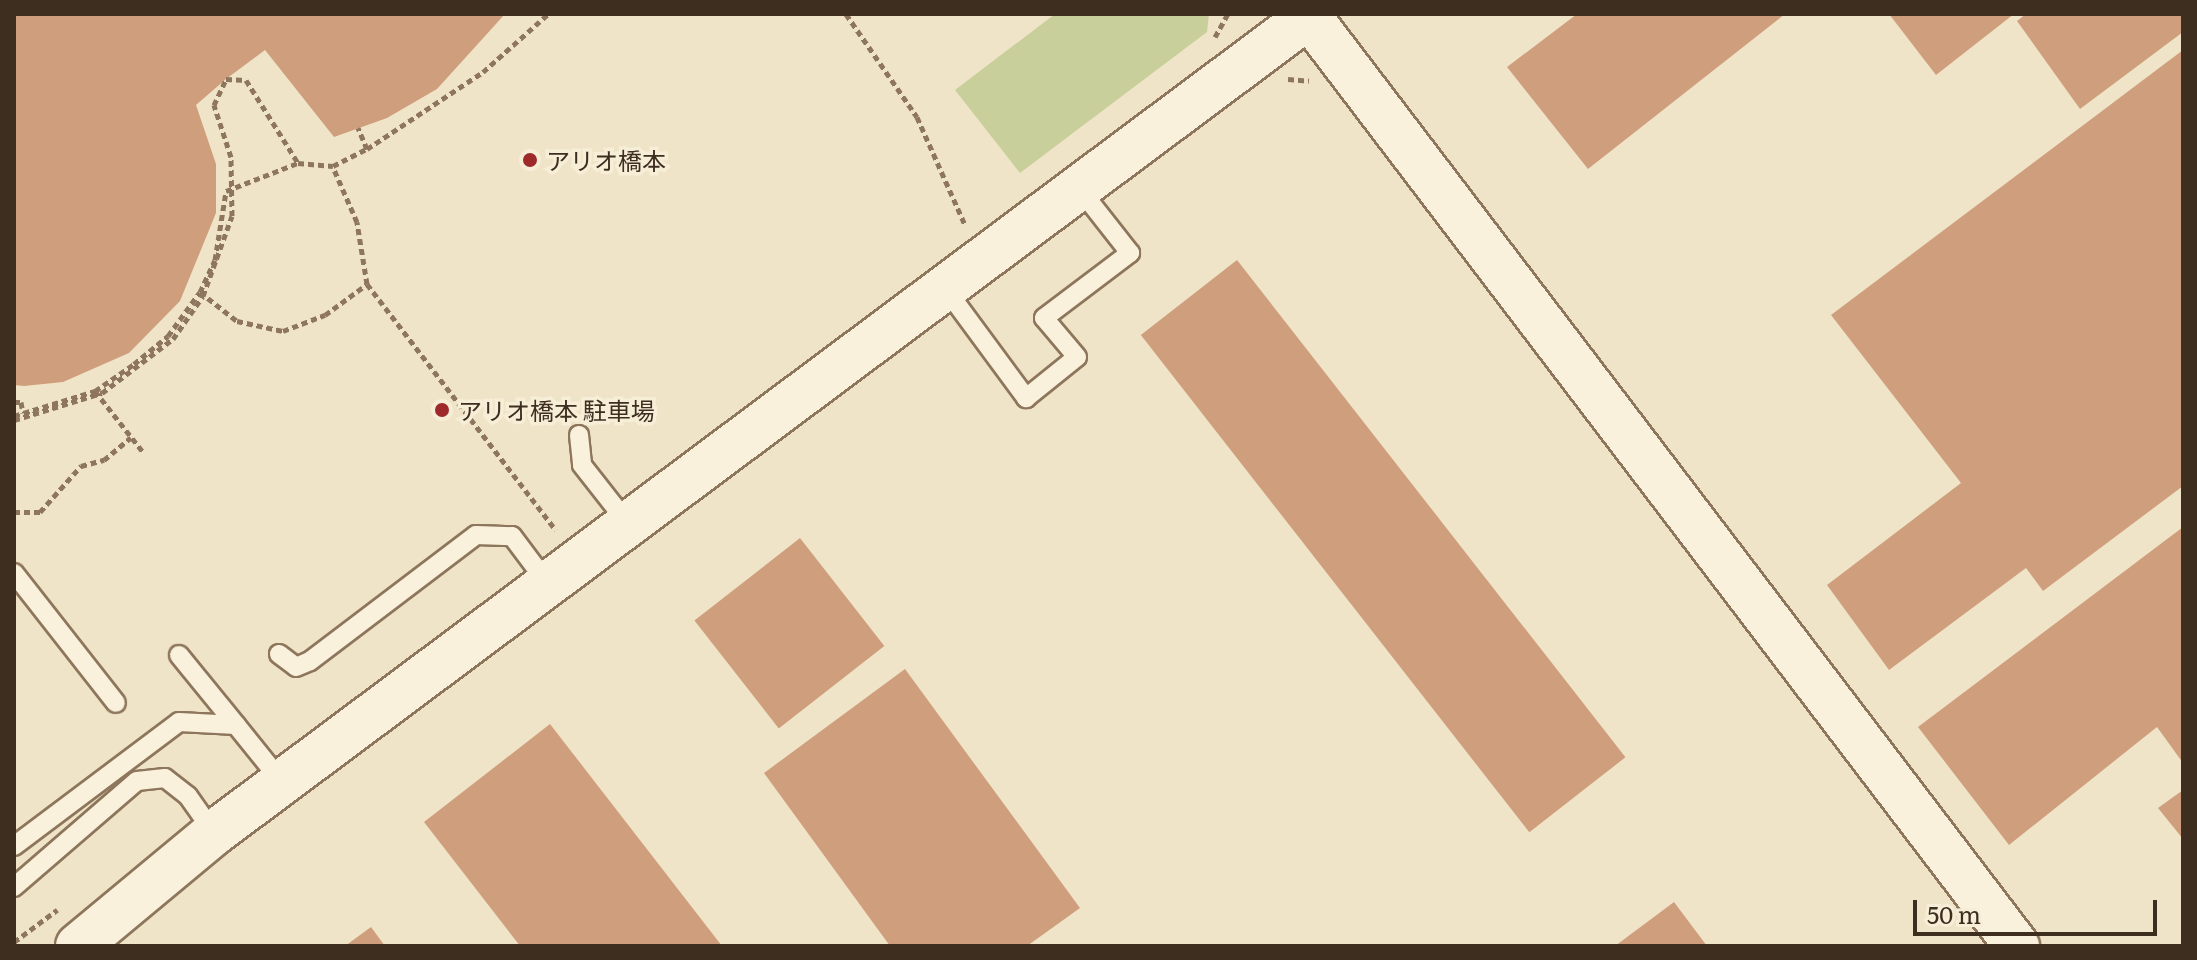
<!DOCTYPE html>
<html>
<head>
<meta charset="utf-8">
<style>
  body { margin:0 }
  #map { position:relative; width:2197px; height:960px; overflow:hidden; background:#f0e4c8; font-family:Literata,"Noto Sans JP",serif }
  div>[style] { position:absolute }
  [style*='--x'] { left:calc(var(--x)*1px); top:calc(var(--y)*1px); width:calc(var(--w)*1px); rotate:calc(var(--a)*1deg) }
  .green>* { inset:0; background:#c9cf9b }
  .building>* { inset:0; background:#cf9f7d; transform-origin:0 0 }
  .path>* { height:5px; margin-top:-2.5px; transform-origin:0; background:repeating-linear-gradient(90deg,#8d765c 0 6px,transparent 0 10px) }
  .roads { filter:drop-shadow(2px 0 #8d765c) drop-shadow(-2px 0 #8d765c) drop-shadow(0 2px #8d765c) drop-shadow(0 -2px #8d765c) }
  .service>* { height:18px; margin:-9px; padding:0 9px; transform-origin:9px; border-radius:9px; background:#faf1dc }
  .tertiary>* { height:44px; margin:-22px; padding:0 22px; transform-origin:22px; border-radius:22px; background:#faf1dc }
  .path-bridge>* { height:5px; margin-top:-2.5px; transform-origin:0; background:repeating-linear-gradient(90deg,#8d765c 0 6px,transparent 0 10px) }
  .dots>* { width:22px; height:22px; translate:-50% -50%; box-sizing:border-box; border:4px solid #f7eed8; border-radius:50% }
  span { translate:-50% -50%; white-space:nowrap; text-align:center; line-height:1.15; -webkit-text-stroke:7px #f7eed8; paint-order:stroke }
  .poi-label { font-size:24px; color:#3d2e20 }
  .left { translate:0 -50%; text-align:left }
  .frame { position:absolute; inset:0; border:16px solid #3d2e20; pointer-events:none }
  .scale { position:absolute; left:1913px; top:900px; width:244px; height:36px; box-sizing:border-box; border:4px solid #3d2e20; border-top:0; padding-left:10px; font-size:24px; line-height:28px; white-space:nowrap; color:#3d2e20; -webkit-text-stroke:6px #f7eed8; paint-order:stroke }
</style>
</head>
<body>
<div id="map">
  <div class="green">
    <i style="clip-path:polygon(1055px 14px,1209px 14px,1207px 32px,1020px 173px,955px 90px)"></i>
  </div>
  <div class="building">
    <i style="clip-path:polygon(14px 14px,505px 14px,437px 89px,387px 118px,334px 137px,265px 50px,226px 79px,196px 105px,216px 164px,216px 213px,180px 301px,129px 353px,63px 382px,24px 386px,14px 385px)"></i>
    <i style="clip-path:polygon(1577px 14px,1785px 14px,1588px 169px,1507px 67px)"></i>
    <i style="clip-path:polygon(1889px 14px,2014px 14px,1936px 75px)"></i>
    <i style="clip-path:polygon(2026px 14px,2183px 14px,2183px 32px,2080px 109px,2017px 21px)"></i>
    <i style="clip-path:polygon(2183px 50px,2183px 486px,2043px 591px,2026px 568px,1889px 670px,1827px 585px,1961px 483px,1831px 315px)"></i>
    <i style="left:1237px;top:260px;width:631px;height:122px;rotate:52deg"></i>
    <i style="clip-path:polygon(2183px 527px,2183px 763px,2157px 727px,2009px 845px,1918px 727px)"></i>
    <i style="left:800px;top:538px;width:137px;height:134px;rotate:52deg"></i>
    <i style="clip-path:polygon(905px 669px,1080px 908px,1027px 946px,890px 946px,764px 773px)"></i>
    <i style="clip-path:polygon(550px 724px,722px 946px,520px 946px,424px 822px)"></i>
    <i style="clip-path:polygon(2183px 790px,2183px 839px,2158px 808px)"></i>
    <i style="clip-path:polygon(1674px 902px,1707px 946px,1615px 946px)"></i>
    <i style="clip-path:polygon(371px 927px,385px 946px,345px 946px)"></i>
  </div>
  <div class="path">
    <i style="--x:846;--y:14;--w:125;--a:55.4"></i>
    <i style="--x:917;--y:117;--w:118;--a:66"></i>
    <i style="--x:1215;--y:37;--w:26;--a:-61"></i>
    <i style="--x:1288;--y:79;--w:21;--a:5"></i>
    <i style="--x:246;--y:80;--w:98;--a:57.9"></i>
    <i style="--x:367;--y:149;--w:139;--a:-33.6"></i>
    <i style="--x:483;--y:72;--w:87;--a:-41.7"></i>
    <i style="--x:367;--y:284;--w:310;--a:52.5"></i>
    <i style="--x:200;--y:292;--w:47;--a:38.1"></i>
    <i style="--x:237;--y:321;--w:47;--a:12.3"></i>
    <i style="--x:283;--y:331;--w:45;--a:-20.9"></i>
    <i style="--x:325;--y:315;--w:52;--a:-36.4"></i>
    <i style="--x:367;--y:284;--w:63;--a:-99.2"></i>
    <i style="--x:357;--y:222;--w:60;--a:-113.6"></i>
    <i style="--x:95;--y:391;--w:78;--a:51.8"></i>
    <i style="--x:14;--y:402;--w:7;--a:0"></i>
    <i style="--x:21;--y:402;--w:11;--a:80"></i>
    <i style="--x:14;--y:416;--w:85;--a:-17.2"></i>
    <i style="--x:95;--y:391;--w:47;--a:-34.7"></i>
    <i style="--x:134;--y:364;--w:44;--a:-39.5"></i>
    <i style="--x:168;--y:336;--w:54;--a:-54"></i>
    <i style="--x:200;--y:292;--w:35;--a:-65"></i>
    <i style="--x:215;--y:260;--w:70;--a:-80.9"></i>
    <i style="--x:226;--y:191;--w:77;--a:-21.3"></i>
    <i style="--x:298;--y:163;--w:35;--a:5"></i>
    <i style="--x:333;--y:166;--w:38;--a:-27"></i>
    <i style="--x:367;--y:149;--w:23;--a:-113"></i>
    <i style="--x:14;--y:512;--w:26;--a:0"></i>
    <i style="--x:40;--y:512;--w:62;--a:-48.3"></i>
    <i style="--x:81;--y:466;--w:24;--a:-15"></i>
    <i style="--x:104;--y:460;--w:35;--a:-40"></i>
    <i style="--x:14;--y:942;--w:54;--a:-36.7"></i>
  </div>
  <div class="roads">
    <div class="service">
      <i style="--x:945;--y:288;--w:137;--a:53.6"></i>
      <i style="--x:1026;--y:398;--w:65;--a:-38.8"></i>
      <i style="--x:1077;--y:357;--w:51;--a:-130.2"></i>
      <i style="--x:1044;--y:318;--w:108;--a:-37.1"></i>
      <i style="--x:1130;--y:253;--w:83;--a:-128.1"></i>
      <i style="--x:579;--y:435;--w:30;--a:84"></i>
      <i style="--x:582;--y:465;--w:76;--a:51.9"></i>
      <i style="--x:14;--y:573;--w:165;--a:51.9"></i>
      <i style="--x:279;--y:654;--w:21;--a:37"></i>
      <i style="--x:296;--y:667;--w:15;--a:-23"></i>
      <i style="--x:310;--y:661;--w:208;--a:-37.2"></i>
      <i style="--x:476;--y:535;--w:36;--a:2"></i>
      <i style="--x:512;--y:536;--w:60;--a:53.1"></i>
      <i style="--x:179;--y:655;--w:90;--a:50.8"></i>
      <i style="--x:14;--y:846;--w:206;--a:-36.9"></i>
      <i style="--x:179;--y:722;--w:57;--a:3"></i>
      <i style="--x:236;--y:725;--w:73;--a:51.1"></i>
      <i style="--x:14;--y:887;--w:162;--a:-40.8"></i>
      <i style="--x:137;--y:781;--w:28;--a:-6"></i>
      <i style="--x:165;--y:778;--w:29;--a:38"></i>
      <i style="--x:188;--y:796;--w:45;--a:54.9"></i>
    </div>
    <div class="tertiary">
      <i style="--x:1307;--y:14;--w:1172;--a:52.7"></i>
      <i style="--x:78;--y:946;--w:177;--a:-39.7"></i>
      <i style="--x:214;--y:833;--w:1370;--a:-36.72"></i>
    </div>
  </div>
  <div class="path-bridge">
    <i style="--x:14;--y:420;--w:92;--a:-17.1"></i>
    <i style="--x:102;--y:393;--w:89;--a:-37.3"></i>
    <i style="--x:173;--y:339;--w:52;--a:-55.1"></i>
    <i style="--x:203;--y:296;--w:85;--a:-70.1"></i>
    <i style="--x:232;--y:216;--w:59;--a:-91"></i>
    <i style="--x:231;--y:157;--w:55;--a:-108.1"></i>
    <i style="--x:214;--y:105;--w:29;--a:-65"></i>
    <i style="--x:226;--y:79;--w:20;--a:3"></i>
  </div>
  <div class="dots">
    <i style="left:530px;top:160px;background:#9e2a2b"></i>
    <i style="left:442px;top:410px;background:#9e2a2b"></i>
  </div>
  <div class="poi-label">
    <span class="left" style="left:546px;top:160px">アリオ橋本</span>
    <span class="left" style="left:458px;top:410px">アリオ橋本 駐車場</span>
  </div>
  <div class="frame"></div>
  <div class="scale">50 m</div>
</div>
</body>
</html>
